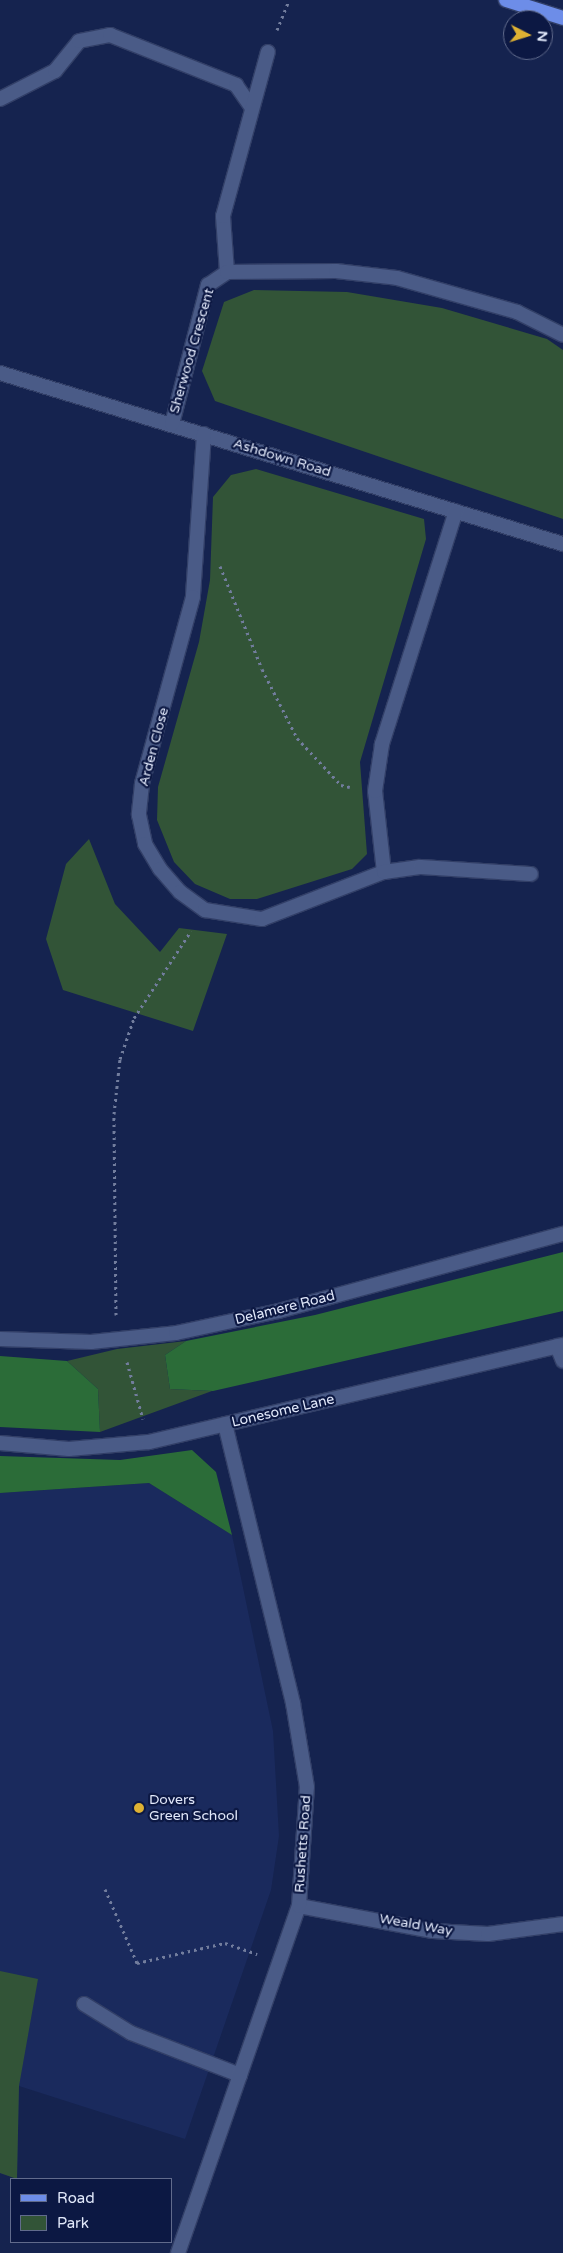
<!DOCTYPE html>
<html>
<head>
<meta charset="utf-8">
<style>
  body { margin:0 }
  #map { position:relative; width:563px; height:2253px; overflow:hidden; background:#15234f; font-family:"Varela Round",sans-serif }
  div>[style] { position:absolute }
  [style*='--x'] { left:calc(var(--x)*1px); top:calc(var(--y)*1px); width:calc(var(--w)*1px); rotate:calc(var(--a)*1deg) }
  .built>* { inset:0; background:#1a2a5d }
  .green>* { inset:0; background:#325437 }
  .forest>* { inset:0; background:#2b6c38 }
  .path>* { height:3px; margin-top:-1.5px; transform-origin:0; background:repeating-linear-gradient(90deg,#727d9d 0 2.5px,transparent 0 6.5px) }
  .roads { filter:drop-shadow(1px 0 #323f67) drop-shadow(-1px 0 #323f67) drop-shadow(0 1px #323f67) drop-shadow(0 -1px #323f67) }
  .service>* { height:14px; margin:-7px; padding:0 7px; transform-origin:7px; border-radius:7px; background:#4a5b87 }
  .minor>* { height:14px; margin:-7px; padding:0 7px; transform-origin:7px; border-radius:7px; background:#4a5b87 }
  .tertiary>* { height:14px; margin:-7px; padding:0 7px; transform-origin:7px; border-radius:7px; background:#4a5b87 }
  .primary>* { height:14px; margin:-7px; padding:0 7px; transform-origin:7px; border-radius:7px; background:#6d8de8 }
  .dots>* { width:14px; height:14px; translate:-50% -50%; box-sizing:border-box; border:2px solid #0c1843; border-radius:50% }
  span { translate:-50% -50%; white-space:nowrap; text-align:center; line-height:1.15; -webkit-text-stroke:4.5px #0c1843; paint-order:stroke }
  .street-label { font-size:14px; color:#e1e8fa }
  .poi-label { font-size:14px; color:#e1e8fa }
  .left { translate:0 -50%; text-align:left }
  .legend { position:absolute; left:10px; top:2178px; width:162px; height:65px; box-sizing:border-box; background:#0c1843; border:1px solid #616b8c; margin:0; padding:6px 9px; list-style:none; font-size:15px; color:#e1e8fa }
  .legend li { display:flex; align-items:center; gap:10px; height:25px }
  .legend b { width:25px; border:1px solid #616b8c }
  .north { position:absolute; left:503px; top:10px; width:50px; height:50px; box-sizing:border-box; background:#0c1843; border:1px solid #616b8c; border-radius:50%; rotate:95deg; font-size:14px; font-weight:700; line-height:20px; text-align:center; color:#e1e8fa }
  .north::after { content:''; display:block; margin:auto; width:18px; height:22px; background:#deb133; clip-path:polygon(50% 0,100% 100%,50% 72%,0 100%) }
</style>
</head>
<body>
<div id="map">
  <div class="built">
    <i style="clip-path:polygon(149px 1483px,232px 1535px,273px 1731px,279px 1836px,271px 1890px,185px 2139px,19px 2086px,17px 2179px,0 2173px,0 1493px)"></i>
  </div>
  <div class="green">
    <i style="clip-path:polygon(254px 290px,347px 292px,442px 308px,547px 339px,563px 350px,563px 519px,215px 401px,202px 371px,224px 302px)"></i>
    <i style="clip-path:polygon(256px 469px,424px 519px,426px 539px,360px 762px,367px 854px,352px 869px,257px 899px,230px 899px,195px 884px,174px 862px,157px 820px,158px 787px,199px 642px,210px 580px,213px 497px,231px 475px)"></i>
    <i style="clip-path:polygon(89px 839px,115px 904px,160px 952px,179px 928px,227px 934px,193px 1031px,63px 990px,46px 939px,66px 864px)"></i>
    <i style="clip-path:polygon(186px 1341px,165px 1355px,170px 1389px,212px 1391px,100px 1432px,98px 1389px,67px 1361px,117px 1349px)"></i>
    <i style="clip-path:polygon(0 1971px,38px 1979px,19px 2086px,17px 2179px,0 2173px)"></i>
  </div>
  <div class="forest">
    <i style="clip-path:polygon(563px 1252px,563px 1311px,213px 1391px,170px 1389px,165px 1355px,186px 1341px,315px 1315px)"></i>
    <i style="clip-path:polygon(0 1356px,67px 1361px,98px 1389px,100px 1432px,0 1427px)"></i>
    <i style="clip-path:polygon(192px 1450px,216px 1472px,232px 1535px,149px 1483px,0 1493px,0 1456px,120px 1460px)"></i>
  </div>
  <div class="path">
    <i style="--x:277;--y:30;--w:32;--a:-68"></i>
    <i style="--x:220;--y:566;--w:111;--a:67.8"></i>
    <i style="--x:262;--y:669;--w:77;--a:63.1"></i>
    <i style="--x:297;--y:738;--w:64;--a:46.9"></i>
    <i style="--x:341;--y:785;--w:9;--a:13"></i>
    <i style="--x:116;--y:1315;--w:201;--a:-90.6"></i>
    <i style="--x:114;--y:1114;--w:55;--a:-83.8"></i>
    <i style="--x:120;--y:1059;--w:43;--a:-71.1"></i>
    <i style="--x:134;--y:1018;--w:104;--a:-56.8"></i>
    <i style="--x:127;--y:1362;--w:59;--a:74.3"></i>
    <i style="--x:105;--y:1889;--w:81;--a:66.6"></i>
    <i style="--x:137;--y:1963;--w:90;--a:-12.8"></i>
    <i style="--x:225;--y:1943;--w:34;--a:19"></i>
  </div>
  <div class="roads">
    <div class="service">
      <i style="--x:0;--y:99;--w:62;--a:-27"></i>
      <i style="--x:55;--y:71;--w:38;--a:-51"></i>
      <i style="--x:79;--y:41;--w:32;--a:-11"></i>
      <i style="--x:110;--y:35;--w:136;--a:21.6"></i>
      <i style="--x:236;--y:85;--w:28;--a:55"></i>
      <i style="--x:227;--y:272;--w:56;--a:-94.1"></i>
      <i style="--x:223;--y:216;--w:170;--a:-74.7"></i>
      <i style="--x:557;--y:1346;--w:16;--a:68"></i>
      <i style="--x:84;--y:2004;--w:55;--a:31.7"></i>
      <i style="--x:131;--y:2033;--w:117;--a:21.1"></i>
    </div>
    <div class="minor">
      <i style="--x:0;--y:373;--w:588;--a:16.9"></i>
      <i style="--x:172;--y:424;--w:144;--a:-75.5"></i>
      <i style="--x:208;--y:285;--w:23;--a:-34"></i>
      <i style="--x:227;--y:272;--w:109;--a:-0.5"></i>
      <i style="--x:336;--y:271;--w:61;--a:6.5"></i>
      <i style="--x:397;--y:278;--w:125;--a:15.8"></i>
      <i style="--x:517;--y:312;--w:51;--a:26.6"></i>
      <i style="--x:204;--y:434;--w:163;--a:93.9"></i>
      <i style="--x:193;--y:597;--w:194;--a:105.3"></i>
      <i style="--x:142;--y:784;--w:31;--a:96"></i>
      <i style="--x:139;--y:815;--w:30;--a:78"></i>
      <i style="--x:145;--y:844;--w:29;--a:59"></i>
      <i style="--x:160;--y:869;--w:30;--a:49"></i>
      <i style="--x:180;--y:892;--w:31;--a:36"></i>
      <i style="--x:205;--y:910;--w:58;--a:9"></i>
      <i style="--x:262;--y:919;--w:131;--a:-21.1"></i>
      <i style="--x:384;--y:872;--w:81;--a:-96.3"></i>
      <i style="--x:375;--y:791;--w:48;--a:-81.5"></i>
      <i style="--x:382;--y:744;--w:244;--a:-72.4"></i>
      <i style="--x:384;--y:872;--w:36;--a:-8"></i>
      <i style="--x:420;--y:867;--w:111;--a:3.6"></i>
      <i style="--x:0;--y:1339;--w:91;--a:1.9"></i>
      <i style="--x:91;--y:1342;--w:85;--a:-6"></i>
      <i style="--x:176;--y:1333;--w:105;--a:-12.1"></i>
      <i style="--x:279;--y:1311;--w:294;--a:-15.2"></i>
      <i style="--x:299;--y:1906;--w:136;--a:10.6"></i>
      <i style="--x:433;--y:1931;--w:55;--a:3.1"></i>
      <i style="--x:488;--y:1934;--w:76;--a:-7.6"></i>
      <i style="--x:178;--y:2253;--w:367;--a:-70.8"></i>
      <i style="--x:299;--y:1906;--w:119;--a:-86.2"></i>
      <i style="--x:307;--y:1787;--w:85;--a:-99.5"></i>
      <i style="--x:293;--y:1703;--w:287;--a:-103.7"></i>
    </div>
    <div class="tertiary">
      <i style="--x:0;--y:1443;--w:69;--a:5"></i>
      <i style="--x:69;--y:1449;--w:80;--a:-5"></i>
      <i style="--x:149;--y:1442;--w:425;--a:-13.2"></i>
    </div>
    <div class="primary">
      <i style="--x:506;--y:0;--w:60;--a:17.5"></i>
    </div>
  </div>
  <div class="dots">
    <i style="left:139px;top:1808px;background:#deb133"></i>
  </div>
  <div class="street-label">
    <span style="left:192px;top:351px;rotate:-74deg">Sherwood Crescent</span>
    <span style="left:282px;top:458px;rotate:17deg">Ashdown Road</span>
    <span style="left:154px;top:747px;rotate:-75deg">Arden Close</span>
    <span style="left:285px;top:1308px;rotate:-14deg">Delamere Road</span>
    <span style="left:283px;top:1411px;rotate:-13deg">Lonesome Lane</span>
    <span style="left:303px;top:1844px;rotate:-86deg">Rushetts Road</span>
    <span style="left:416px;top:1925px;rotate:10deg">Weald Way</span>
  </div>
  <div class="poi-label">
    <span class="left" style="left:149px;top:1808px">Dovers<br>Green School</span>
  </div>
  <ul class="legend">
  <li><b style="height:6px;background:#6d8de8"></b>Road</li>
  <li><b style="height:14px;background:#325437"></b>Park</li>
  </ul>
  <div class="north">N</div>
</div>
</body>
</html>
